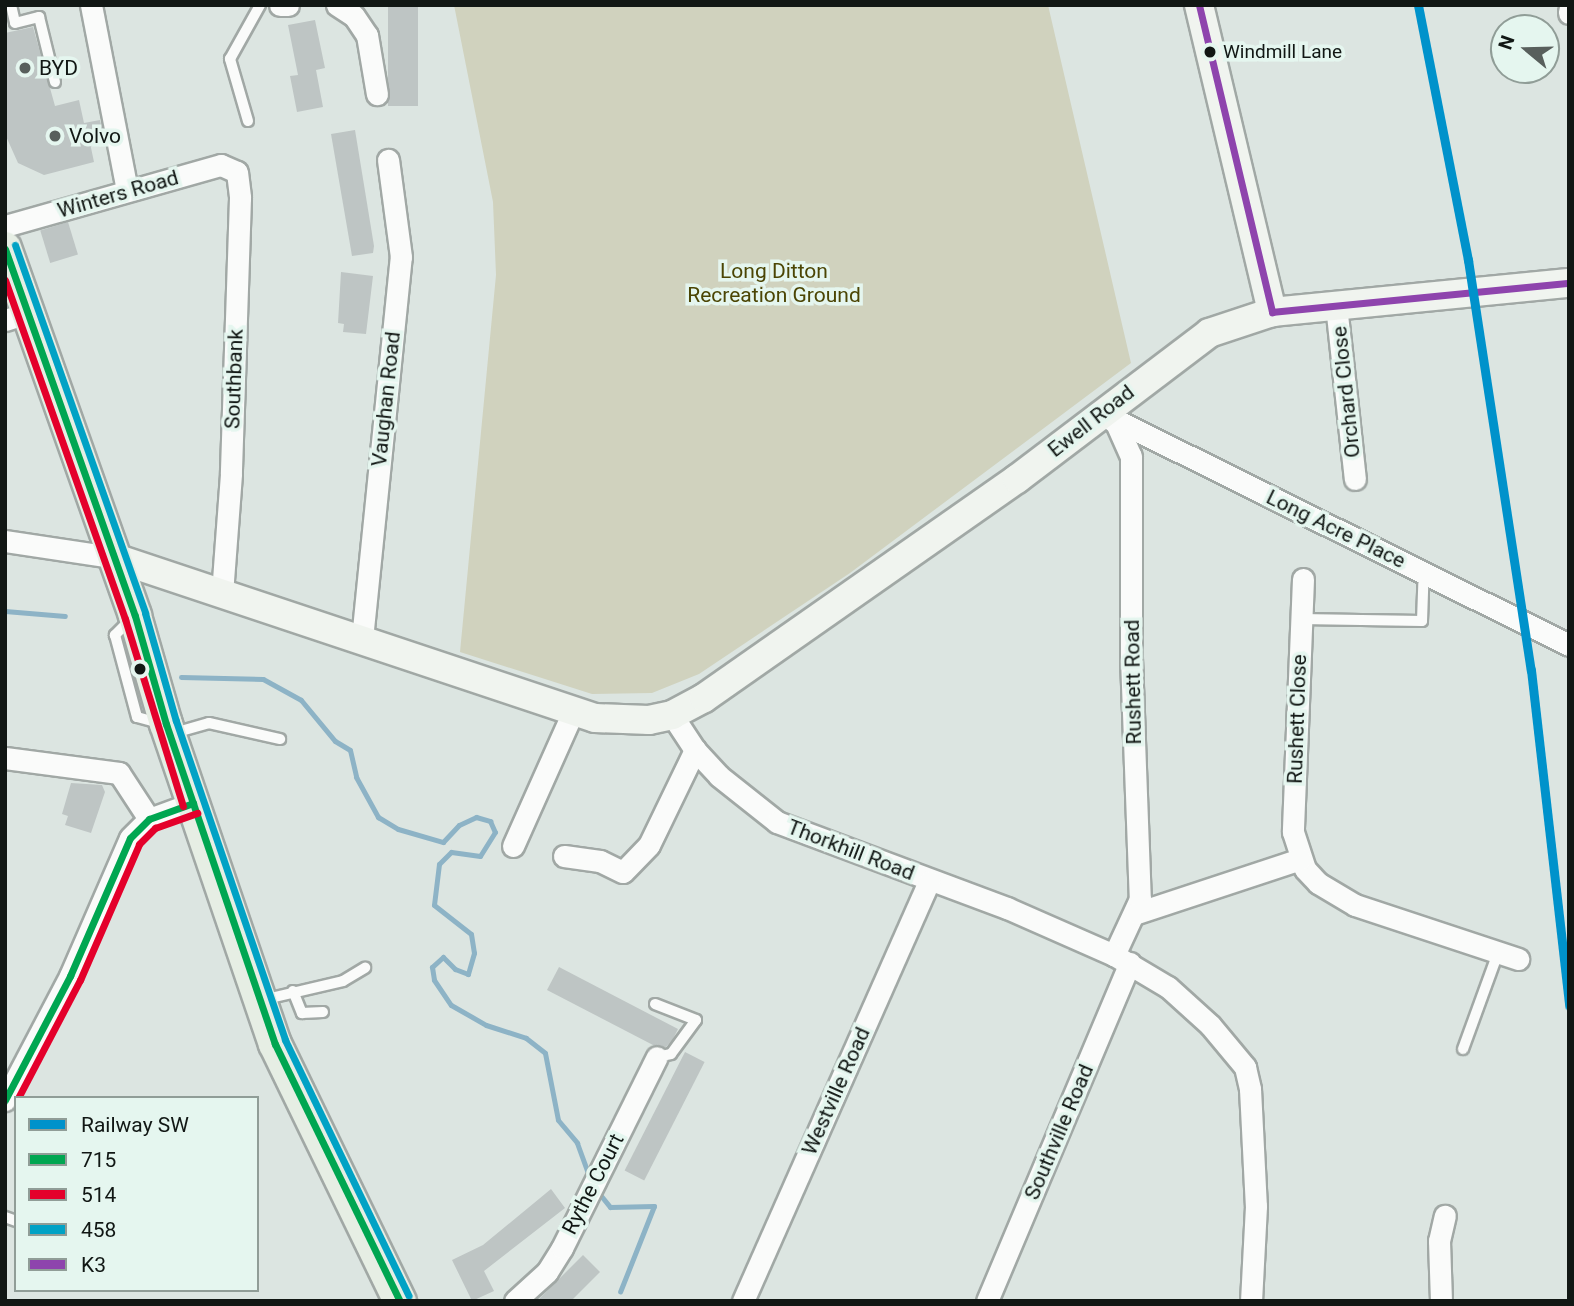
<!DOCTYPE html>
<html>
<head>
<meta charset="utf-8">
<style>
  body { margin:0 }
  #map { position:relative; width:1574px; height:1306px; overflow:hidden; background:#dce5e1; font-family:Roboto,sans-serif }
  div>[style] { position:absolute }
  [style*='--x'] { left:calc(var(--x)*1px); top:calc(var(--y)*1px); width:calc(var(--w)*1px); rotate:calc(var(--a)*1deg) }
  .green>* { inset:0; background:#d0d2be }
  .stream>* { height:5px; margin:-2.5px; padding:0 2.5px; transform-origin:2.5px; border-radius:2.5px; background:#8db3c6 }
  .building>* { inset:0; background:#bec5c4; transform-origin:0 0 }
  .roads { filter:drop-shadow(2px 0 #a1a8a5) drop-shadow(-2px 0 #a1a8a5) drop-shadow(0 2px #a1a8a5) drop-shadow(0 -2px #a1a8a5) }
  .lane>* { height:10px; margin:-5px; padding:0 5px; transform-origin:5px; border-radius:5px; background:#fafbfa }
  .street>* { height:21px; margin:-10.5px; padding:0 10.5px; transform-origin:10.5px; border-radius:10.5px; background:#fafbfa }
  .secondary>* { height:28px; margin:-14px; padding:0 14px; transform-origin:14px; border-radius:14px; background:#f0f4ef }
  .primary>* { height:32px; margin:-16px; padding:0 16px; transform-origin:16px; border-radius:16px; background:#e6eee4 }
  .bus-1>* { height:7px; margin:-3.5px; padding:0 3.5px; transform-origin:3.5px; border-radius:3.5px; background:#00a651 }
  .bus-2>* { height:7px; margin:-3.5px; padding:0 3.5px; transform-origin:3.5px; border-radius:3.5px; background:#e4002b }
  .bus-3>* { height:7px; margin:-3.5px; padding:0 3.5px; transform-origin:3.5px; border-radius:3.5px; background:#01a2c5 }
  .bus-4>* { height:7px; margin:-3.5px; padding:0 3.5px; transform-origin:3.5px; border-radius:3.5px; background:#8e44ad }
  .rail-1>* { height:9px; margin:-4.5px; padding:0 4.5px; transform-origin:4.5px; border-radius:4.5px; background:#0092cb }
  .dots>* { width:19px; height:19px; translate:-50% -50%; box-sizing:border-box; border:4px solid #e5f6ef; border-radius:50% }
  span { translate:-50% -50%; white-space:nowrap; text-align:center; line-height:1.15; -webkit-text-stroke:7px #e5f6ef; paint-order:stroke }
  .bus-label { font-size:19px; color:#111714 }
  .left { translate:0 -50%; text-align:left }
  .poi-label { font-size:21px; color:#111714 }
  .street-label { font-size:21px; color:#111714 }
  .park-label { font-size:21px; color:#4b4504 }
  .frame { position:absolute; inset:0; border:7px solid #111714; pointer-events:none }
  .legend { position:absolute; left:14px; top:1096px; width:245px; height:196px; box-sizing:border-box; background:#e5f6ef; border:2px solid #909d97; margin:0; padding:9px 12px; list-style:none; font-size:21px; color:#111714 }
  .legend li { display:flex; align-items:center; gap:14px; height:35px }
  .legend b { width:35px; border:2px solid #909d97 }
  .north { position:absolute; left:1490px; top:14px; width:70px; height:70px; box-sizing:border-box; background:#e5f6ef; border:2px solid #909d97; border-radius:50%; rotate:289deg; font-size:19px; font-weight:700; line-height:28px; text-align:center; color:#111714 }
  .north::after { content:''; display:block; margin:auto; width:24px; height:32px; background:#585f5c; clip-path:polygon(50% 0,100% 100%,50% 72%,0 100%) }
</style>
</head>
<body>
<div id="map">
  <div class="green">
    <i style="clip-path:polygon(454px 5px,1048px 5px,1131px 363px,850px 573px,699px 674px,652px 693px,592px 694px,460px 652px,496px 275px,493px 202px)"></i>
  </div>
  <div class="stream">
    <i style="--x:5;--y:611;--w:60;--a:4.8"></i>
    <i style="--x:181;--y:677;--w:82;--a:1.4"></i>
    <i style="--x:263;--y:679;--w:43;--a:28.9"></i>
    <i style="--x:301;--y:700;--w:53;--a:50.3"></i>
    <i style="--x:335;--y:741;--w:17;--a:31"></i>
    <i style="--x:350;--y:750;--w:28;--a:77"></i>
    <i style="--x:356;--y:777;--w:46;--a:61.2"></i>
    <i style="--x:378;--y:817;--w:23;--a:31"></i>
    <i style="--x:398;--y:829;--w:47;--a:16.1"></i>
    <i style="--x:443;--y:842;--w:23;--a:-47"></i>
    <i style="--x:459;--y:825;--w:19;--a:-25"></i>
    <i style="--x:476;--y:817;--w:15;--a:16"></i>
    <i style="--x:490;--y:821;--w:12;--a:66"></i>
    <i style="--x:495;--y:832;--w:28;--a:122"></i>
    <i style="--x:480;--y:856;--w:29;--a:-172"></i>
    <i style="--x:451;--y:852;--w:17;--a:135"></i>
    <i style="--x:439;--y:864;--w:41;--a:97"></i>
    <i style="--x:434;--y:905;--w:47;--a:38.1"></i>
    <i style="--x:471;--y:934;--w:19;--a:81"></i>
    <i style="--x:474;--y:953;--w:22;--a:106"></i>
    <i style="--x:468;--y:974;--w:14;--a:-159"></i>
    <i style="--x:455;--y:969;--w:17;--a:-135"></i>
    <i style="--x:443;--y:957;--w:15;--a:138"></i>
    <i style="--x:432;--y:967;--w:13;--a:81"></i>
    <i style="--x:434;--y:980;--w:30;--a:56"></i>
    <i style="--x:451;--y:1005;--w:40;--a:29.7"></i>
    <i style="--x:486;--y:1025;--w:42;--a:18"></i>
    <i style="--x:526;--y:1038;--w:24;--a:38"></i>
    <i style="--x:545;--y:1053;--w:68;--a:79"></i>
    <i style="--x:558;--y:1120;--w:30;--a:50"></i>
    <i style="--x:577;--y:1143;--w:30;--a:70"></i>
    <i style="--x:602;--y:1197;--w:13;--a:51"></i>
    <i style="--x:610;--y:1207;--w:44;--a:-1.3"></i>
    <i style="--x:654;--y:1206;--w:92;--a:111.6"></i>
  </div>
  <div class="building">
    <i style="left:388px;top:5px;width:30px;height:101px"></i>
    <i style="clip-path:polygon(315px 20px,325px 68px,316px 70px,323px 107px,297px 112px,290px 76px,298px 75px,288px 25px)"></i>
    <i style="clip-path:polygon(33px 27px,55px 106px,79px 100px,84px 123px,100px 120px,104px 139px,90px 143px,94px 162px,44px 175px,18px 163px,5px 134px,5px 33px)"></i>
    <i style="clip-path:polygon(355px 130px,374px 246px,373px 253px,352px 256px,331px 134px)"></i>
    <i style="left:68px;top:222px;width:34px;height:29px;rotate:73deg"></i>
    <i style="clip-path:polygon(341px 272px,373px 276px,366px 334px,343px 332px,344px 324px,338px 323px)"></i>
    <i style="clip-path:polygon(71px 783px,102px 785px,105px 792px,91px 833px,65px 825px,68px 816px,62px 814px)"></i>
    <i style="clip-path:polygon(559px 967px,678px 1029px,673px 1039px,666px 1047px,653px 1045px,547px 990px)"></i>
    <i style="left:685px;top:1052px;width:22px;height:133px;rotate:27deg"></i>
    <i style="clip-path:polygon(551px 1189px,565px 1208px,484px 1271px,494px 1291px,472px 1301px,452px 1260px,483px 1245px)"></i>
    <i style="clip-path:polygon(583px 1255px,600px 1272px,571px 1301px,537px 1301px)"></i>
  </div>
  <div class="roads">
    <div class="lane">
      <i style="--x:11;--y:5;--w:18;--a:77"></i>
      <i style="--x:15;--y:23;--w:25;--a:-14"></i>
      <i style="--x:39;--y:17;--w:67;--a:76.2"></i>
      <i style="--x:248;--y:121;--w:65;--a:-106.2"></i>
      <i style="--x:230;--y:59;--w:62;--a:-60.9"></i>
      <i style="--x:131;--y:619;--w:23;--a:135"></i>
      <i style="--x:115;--y:635;--w:85;--a:75"></i>
      <i style="--x:137;--y:717;--w:24;--a:15"></i>
      <i style="--x:1301;--y:619;--w:121;--a:0.9"></i>
      <i style="--x:1422;--y:621;--w:37;--a:-88"></i>
      <i style="--x:174;--y:733;--w:36;--a:-16"></i>
      <i style="--x:209;--y:723;--w:73;--a:12.7"></i>
      <i style="--x:293;--y:991;--w:24;--a:68"></i>
      <i style="--x:302;--y:1013;--w:21;--a:-3"></i>
      <i style="--x:262;--y:1000;--w:83;--a:-13.2"></i>
      <i style="--x:343;--y:981;--w:26;--a:-31"></i>
      <i style="--x:655;--y:1004;--w:44;--a:21.3"></i>
      <i style="--x:696;--y:1020;--w:42;--a:126.3"></i>
      <i style="--x:671;--y:1054;--w:14;--a:168"></i>
      <i style="--x:1463;--y:1049;--w:102;--a:-70"></i>
      <i style="--x:5;--y:1217;--w:12;--a:20"></i>
    </div>
    <div class="street">
      <i style="--x:91;--y:5;--w:189;--a:79"></i>
      <i style="--x:280;--y:5;--w:8;--a:0"></i>
      <i style="--x:337;--y:5;--w:20;--a:33"></i>
      <i style="--x:354;--y:16;--w:23;--a:56"></i>
      <i style="--x:367;--y:35;--w:60;--a:80.4"></i>
      <i style="--x:1569;--y:11;--w:2;--a:90"></i>
      <i style="--x:5;--y:226;--w:224;--a:-15.8"></i>
      <i style="--x:221;--y:165;--w:17;--a:24"></i>
      <i style="--x:237;--y:172;--w:26;--a:83"></i>
      <i style="--x:240;--y:198;--w:276;--a:91.9"></i>
      <i style="--x:231;--y:474;--w:121;--a:94.3"></i>
      <i style="--x:1336;--y:305;--w:175;--a:83.8"></i>
      <i style="--x:5;--y:320;--w:23;--a:-18"></i>
      <i style="--x:1104;--y:414;--w:15;--a:37"></i>
      <i style="--x:1116;--y:423;--w:36;--a:66"></i>
      <i style="--x:1131;--y:456;--w:202;--a:90"></i>
      <i style="--x:1131;--y:658;--w:241;--a:87.9"></i>
      <i style="--x:1140;--y:899;--w:62;--a:114.9"></i>
      <i style="--x:1112;--y:418;--w:510;--a:26.41"></i>
      <i style="--x:5;--y:541;--w:108;--a:8.5"></i>
      <i style="--x:1303;--y:579;--w:253;--a:92.3"></i>
      <i style="--x:1293;--y:832;--w:39;--a:72"></i>
      <i style="--x:1305;--y:869;--w:19;--a:47"></i>
      <i style="--x:1318;--y:883;--w:43;--a:30.7"></i>
      <i style="--x:1355;--y:905;--w:172;--a:18.3"></i>
      <i style="--x:362;--y:639;--w:384;--a:-84.2"></i>
      <i style="--x:401;--y:257;--w:98;--a:-97.6"></i>
      <i style="--x:672;--y:715;--w:42;--a:56.7"></i>
      <i style="--x:695;--y:750;--w:35;--a:47"></i>
      <i style="--x:719;--y:776;--w:74;--a:38.4"></i>
      <i style="--x:777;--y:822;--w:246;--a:20.5"></i>
      <i style="--x:1007;--y:908;--w:117;--a:23.7"></i>
      <i style="--x:1114;--y:955;--w:63;--a:30.7"></i>
      <i style="--x:1168;--y:987;--w:57;--a:42.1"></i>
      <i style="--x:1210;--y:1025;--w:55;--a:50.2"></i>
      <i style="--x:1245;--y:1067;--w:23;--a:77"></i>
      <i style="--x:1250;--y:1089;--w:117;--a:87.1"></i>
      <i style="--x:1256;--y:1206;--w:95;--a:93"></i>
      <i style="--x:5;--y:758;--w:115;--a:7.5"></i>
      <i style="--x:119;--y:773;--w:55;--a:56.9"></i>
      <i style="--x:513;--y:846;--w:147;--a:-65.9"></i>
      <i style="--x:564;--y:856;--w:36;--a:8"></i>
      <i style="--x:600;--y:861;--w:25;--a:26"></i>
      <i style="--x:623;--y:872;--w:37;--a:-46"></i>
      <i style="--x:649;--y:845;--w:106;--a:-64.2"></i>
      <i style="--x:1137;--y:913;--w:172;--a:-18.3"></i>
      <i style="--x:5;--y:1100;--w:140;--a:-62.3"></i>
      <i style="--x:70;--y:976;--w:150;--a:-66.5"></i>
      <i style="--x:130;--y:838;--w:27;--a:-45"></i>
      <i style="--x:149;--y:819;--w:47;--a:-20"></i>
      <i style="--x:515;--y:1301;--w:43;--a:-42.2"></i>
      <i style="--x:547;--y:1272;--w:28;--a:-58"></i>
      <i style="--x:562;--y:1248;--w:213;--a:-63.6"></i>
      <i style="--x:743;--y:1301;--w:459;--a:-66.1"></i>
      <i style="--x:987;--y:1301;--w:367;--a:-67.1"></i>
      <i style="--x:1441;--y:1301;--w:60;--a:-91.9"></i>
      <i style="--x:1439;--y:1241;--w:26;--a:-77"></i>
    </div>
    <div class="secondary">
      <i style="--x:1199;--y:5;--w:316;--a:76.6"></i>
      <i style="--x:112;--y:557;--w:509;--a:18.43"></i>
      <i style="--x:595;--y:718;--w:54;--a:2.1"></i>
      <i style="--x:649;--y:720;--w:24;--a:-12"></i>
      <i style="--x:672;--y:715;--w:36;--a:-28"></i>
      <i style="--x:704;--y:698;--w:382;--a:-35"></i>
      <i style="--x:1017;--y:479;--w:241;--a:-37.2"></i>
      <i style="--x:1209;--y:333;--w:66;--a:-18.4"></i>
      <i style="--x:1272;--y:312;--w:298;--a:-5.6"></i>
    </div>
    <div class="primary">
      <i style="--x:5;--y:248;--w:390;--a:70.5"></i>
      <i style="--x:135;--y:616;--w:112;--a:74"></i>
      <i style="--x:166;--y:724;--w:338;--a:71.2"></i>
      <i style="--x:275;--y:1044;--w:286;--a:64.1"></i>
    </div>
  </div>
  <div class="bus-1">
    <i style="--x:5;--y:249;--w:389;--a:70.5"></i>
    <i style="--x:135;--y:616;--w:112;--a:74"></i>
    <i style="--x:166;--y:724;--w:338;--a:71.2"></i>
    <i style="--x:275;--y:1044;--w:286;--a:64.1"></i>
    <i style="--x:5;--y:1100;--w:140;--a:-62.3"></i>
    <i style="--x:70;--y:976;--w:150;--a:-66.5"></i>
    <i style="--x:130;--y:838;--w:27;--a:-45"></i>
    <i style="--x:149;--y:819;--w:47;--a:-20"></i>
  </div>
  <div class="bus-2">
    <i style="--x:5;--y:280;--w:360;--a:70.5"></i>
    <i style="--x:125;--y:619;--w:196;--a:72.8"></i>
    <i style="--x:18;--y:1098;--w:133;--a:-62.3"></i>
    <i style="--x:80;--y:980;--w:148;--a:-66.5"></i>
    <i style="--x:139;--y:844;--w:23;--a:-45"></i>
    <i style="--x:155;--y:828;--w:45;--a:-19.7"></i>
  </div>
  <div class="bus-3">
    <i style="--x:15;--y:245;--w:390;--a:70.5"></i>
    <i style="--x:145;--y:613;--w:112;--a:74"></i>
    <i style="--x:176;--y:721;--w:337;--a:71.1"></i>
    <i style="--x:285;--y:1040;--w:284;--a:64.2"></i>
  </div>
  <div class="bus-4">
    <i style="--x:1199;--y:5;--w:316;--a:76.6"></i>
    <i style="--x:1272;--y:312;--w:298;--a:-5.6"></i>
  </div>
  <div class="rail-1">
    <i style="--x:1418;--y:5;--w:260;--a:78.9"></i>
    <i style="--x:1468;--y:260;--w:415;--a:81.3"></i>
    <i style="--x:1531;--y:670;--w:338;--a:83.5"></i>
  </div>
  <div class="dots">
    <i style="left:1210px;top:52px;background:#111714"></i>
    <i style="left:25px;top:68px;background:#585f5c"></i>
    <i style="left:55px;top:136px;background:#585f5c"></i>
    <i style="left:140px;top:669px;background:#111714"></i>
  </div>
  <div class="bus-label">
    <span class="left" style="left:1223px;top:52px">Windmill Lane</span>
  </div>
  <div class="poi-label">
    <span class="left" style="left:39px;top:68px">BYD</span>
    <span class="left" style="left:69px;top:136px">Volvo</span>
  </div>
  <div class="street-label">
    <span style="left:118px;top:194px;rotate:-16deg">Winters Road</span>
    <span style="left:234px;top:379px;rotate:-88deg">Southbank</span>
    <span style="left:1346px;top:392px;rotate:-96deg">Orchard Close</span>
    <span style="left:386px;top:399px;rotate:-84deg">Vaughan Road</span>
    <span style="left:1091px;top:421px;rotate:-38deg">Ewell Road</span>
    <span style="left:1336px;top:529px;rotate:26deg">Long Acre Place</span>
    <span style="left:1133px;top:682px;rotate:-91deg">Rushett Road</span>
    <span style="left:1297px;top:719px;rotate:-88deg">Rushett Close</span>
    <span style="left:851px;top:850px;rotate:21deg">Thorkhill Road</span>
    <span style="left:836px;top:1091px;rotate:-66deg">Westville Road</span>
    <span style="left:1059px;top:1132px;rotate:-67deg">Southville Road</span>
    <span style="left:593px;top:1184px;rotate:-63deg">Rythe Court</span>
  </div>
  <div class="park-label">
    <span style="left:774px;top:283px">Long Ditton<br>Recreation Ground</span>
  </div>
  <div class="frame"></div>
  <ul class="legend">
  <li><b style="height:9px;background:#0092cb"></b>Railway SW</li>
  <li><b style="height:9px;background:#00a651"></b>715</li>
  <li><b style="height:9px;background:#e4002b"></b>514</li>
  <li><b style="height:9px;background:#01a2c5"></b>458</li>
  <li><b style="height:9px;background:#8e44ad"></b>K3</li>
  </ul>
  <div class="north">N</div>
</div>
</body>
</html>
